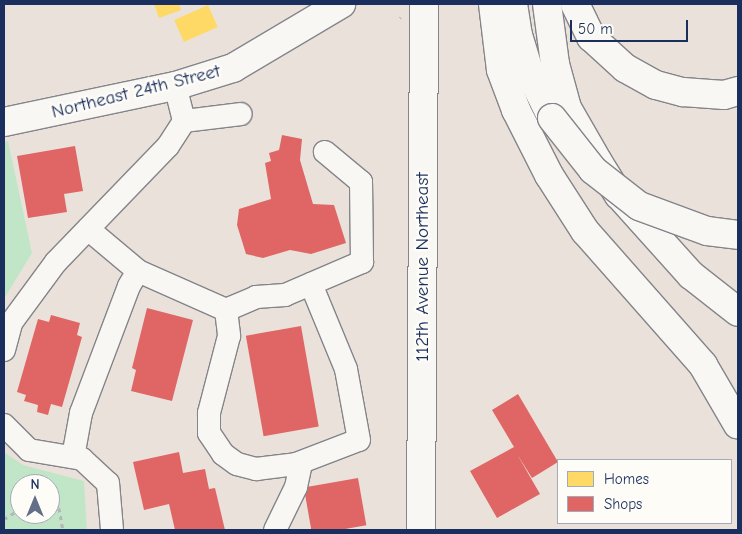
<!DOCTYPE html>
<html>
<head>
<meta charset="utf-8">
<style>
  body { margin:0 }
  #map { position:relative; width:742px; height:534px; overflow:hidden; background:#eae2da; font-family:"Comic Neue",sans-serif }
  div>[style] { position:absolute }
  [style*='--x'] { left:calc(var(--x)*1px); top:calc(var(--y)*1px); width:calc(var(--w)*1px); rotate:calc(var(--a)*1deg) }
  .green>* { inset:0; background:#c1e6c7 }
  .homes>* { inset:0; background:#ffd966; transform-origin:0 0 }
  .shops>* { inset:0; background:#e06666; transform-origin:0 0 }
  .path>* { height:3px; margin-top:-1.5px; transform-origin:0; background:repeating-linear-gradient(90deg,#b4b5b9 0 4px,transparent 0 8px) }
  .roads { filter:drop-shadow(1px 0 #84848a) drop-shadow(-1px 0 #84848a) drop-shadow(0 1px #84848a) drop-shadow(0 -1px #84848a) }
  .minor>* { height:22px; margin:-11px; padding:0 11px; transform-origin:11px; border-radius:11px; background:#f8f7f4 }
  .major>* { height:28px; margin:-14px; padding:0 14px; transform-origin:14px; border-radius:14px; background:#f8f7f4 }
  .highway>* { height:28px; margin:-14px; padding:0 14px; transform-origin:14px; border-radius:14px; background:#f8f7f4 }
  .bridges { filter:drop-shadow(1px 0 #84848a) drop-shadow(-1px 0 #84848a) drop-shadow(0 1px #84848a) drop-shadow(0 -1px #84848a) }
  .highway-bridge>* { height:28px; margin:-14px; padding:0 14px; transform-origin:14px; border-radius:14px; background:#f8f7f4 }
  span { translate:-50% -50%; white-space:nowrap; text-align:center; line-height:1.15; -webkit-text-stroke:5px #fdfcf7; paint-order:stroke }
  .street-label { font-size:19px; color:#1b2f5e }
  .frame { position:absolute; inset:0; border:5px solid #1b2f5e; pointer-events:none }
  .legend { position:absolute; left:557px; top:459px; width:175px; height:65px; box-sizing:border-box; background:#fdfcf7; border:1px solid #a3aaba; margin:0; padding:6px 9px; list-style:none; font-size:15px; color:#1b2f5e }
  .legend li { display:flex; align-items:center; gap:10px; height:25px }
  .legend b { width:25px; border:1px solid #a3aaba }
  .north { position:absolute; left:10px; top:474px; width:50px; height:50px; box-sizing:border-box; background:#fdfcf7; border:1px solid #a3aaba; border-radius:50%; rotate:0deg; font-size:14px; font-weight:700; line-height:20px; text-align:center; color:#1b2f5e }
  .north::after { content:''; display:block; margin:auto; width:18px; height:22px; background:#636e89; clip-path:polygon(50% 0,100% 100%,50% 72%,0 100%) }
  .scale { position:absolute; left:570px; top:20px; width:118px; height:22px; box-sizing:border-box; border:2px solid #1b2f5e; border-top:0; padding-left:6px; font-size:15px; line-height:18px; white-space:nowrap; color:#1b2f5e; -webkit-text-stroke:4px #fdfcf7; paint-order:stroke }
</style>
</head>
<body>
<div id="map">
  <div class="green">
    <i style="clip-path:polygon(8px 141px,32px 253px,4px 299px,4px 142px)"></i>
    <i style="clip-path:polygon(evenodd,4px 452px,23px 465px,84px 481px,87px 530px,4px 530px,4px 452px,20px 484px,50px 484px,50px 514px,20px 514px,20px 484px)"></i>
  </div>
  <div class="homes">
    <i style="clip-path:polygon(154px 4px,179px 4px,181px 10px,159px 18px)"></i>
    <i style="left:208px;top:5px;width:24px;height:37px;rotate:66deg"></i>
  </div>
  <div class="shops">
    <i style="clip-path:polygon(282px 135px,302px 139px,300px 160px,313px 204px,334px 205px,346px 243px,311px 254px,290px 250px,263px 258px,246px 254px,237px 225px,239px 209px,271px 199px,265px 163px,271px 161px,269px 153px,279px 150px)"></i>
    <i style="clip-path:polygon(75px 146px,83px 191px,64px 194px,67px 212px,28px 218px,17px 156px)"></i>
    <i style="clip-path:polygon(147px 308px,193px 320px,172px 401px,131px 391px,136px 370px,132px 368px)"></i>
    <i style="clip-path:polygon(51px 315px,80px 323px,77px 335px,82px 337px,62px 407px,51px 404px,48px 415px,37px 412px,38px 405px,24px 401px,26px 395px,17px 392px,38px 319px,49px 322px)"></i>
    <i style="left:301px;top:326px;width:102px;height:56px;rotate:80deg"></i>
    <i style="clip-path:polygon(518px 394px,558px 462px,532px 478px,517px 454px,540px 494px,497px 518px,470px 471px,514px 447px,492px 410px)"></i>
    <i style="clip-path:polygon(179px 452px,183px 473px,205px 469px,209px 489px,215px 488px,225px 530px,175px 530px,169px 504px,144px 510px,133px 462px)"></i>
    <i style="left:358px;top:478px;width:48px;height:55px;rotate:80deg"></i>
  </div>
  <div class="path">
    <i style="--x:400;--y:18;--w:1;--a:-45"></i>
    <i style="--x:50;--y:501;--w:11;--a:38"></i>
    <i style="--x:59;--y:508;--w:22;--a:80"></i>
    <i style="--x:4;--y:519;--w:19;--a:-32"></i>
  </div>
  <div class="roads">
    <div class="minor">
      <i style="--x:184;--y:121;--w:57;--a:-7"></i>
      <i style="--x:88;--y:229;--w:65;--a:40"></i>
      <i style="--x:138;--y:271;--w:96;--a:23.9"></i>
      <i style="--x:226;--y:310;--w:33;--a:-23"></i>
      <i style="--x:256;--y:297;--w:29;--a:-4"></i>
      <i style="--x:285;--y:295;--w:84;--a:-23.2"></i>
      <i style="--x:362;--y:262;--w:80;--a:-90.7"></i>
      <i style="--x:361;--y:182;--w:47;--a:-140.2"></i>
      <i style="--x:226;--y:310;--w:26;--a:83"></i>
      <i style="--x:229;--y:336;--w:80;--a:104.6"></i>
      <i style="--x:209;--y:413;--w:20;--a:90"></i>
      <i style="--x:209;--y:433;--w:25;--a:56"></i>
      <i style="--x:223;--y:454;--w:17;--a:36"></i>
      <i style="--x:237;--y:464;--w:20;--a:15"></i>
      <i style="--x:256;--y:469;--w:40;--a:-7.1"></i>
      <i style="--x:296;--y:464;--w:67;--a:-20.9"></i>
      <i style="--x:359;--y:440;--w:72;--a:-100.4"></i>
      <i style="--x:346;--y:369;--w:92;--a:-112.4"></i>
      <i style="--x:4;--y:350;--w:28;--a:-75"></i>
      <i style="--x:11;--y:323;--w:76;--a:-53.6"></i>
      <i style="--x:56;--y:262;--w:161;--a:-46"></i>
      <i style="--x:168;--y:146;--w:30;--a:-57"></i>
      <i style="--x:184;--y:121;--w:36;--a:-104"></i>
      <i style="--x:4;--y:425;--w:35;--a:45"></i>
      <i style="--x:29;--y:450;--w:54;--a:9.6"></i>
      <i style="--x:82;--y:459;--w:35;--a:43"></i>
      <i style="--x:108;--y:483;--w:47;--a:85.1"></i>
      <i style="--x:73;--y:457;--w:45;--a:-79.7"></i>
      <i style="--x:81;--y:413;--w:136;--a:-69.3"></i>
      <i style="--x:129;--y:286;--w:17;--a:-59"></i>
      <i style="--x:275;--y:530;--w:48;--a:-64"></i>
      <i style="--x:296;--y:487;--w:25;--a:-78"></i>
    </div>
    <div class="major">
      <i style="--x:4;--y:122;--w:175;--a:-11.9"></i>
      <i style="--x:175;--y:86;--w:61;--a:-17.2"></i>
      <i style="--x:233;--y:68;--w:126;--a:-30.7"></i>
      <i style="--x:421;--y:530;--w:526;--a:-89.67"></i>
    </div>
    <div class="highway">
      <i style="--x:493;--y:4;--w:66;--a:83.1"></i>
      <i style="--x:501;--y:70;--w:43;--a:69.4"></i>
      <i style="--x:516;--y:110;--w:73;--a:63.1"></i>
      <i style="--x:549;--y:175;--w:67;--a:57.3"></i>
      <i style="--x:585;--y:231;--w:179;--a:48.6"></i>
      <i style="--x:703;--y:365;--w:69;--a:59.7"></i>
      <i style="--x:513;--y:4;--w:31;--a:81"></i>
      <i style="--x:518;--y:35;--w:38;--a:73"></i>
      <i style="--x:529;--y:71;--w:52;--a:63.9"></i>
      <i style="--x:547;--y:4;--w:61;--a:82.4"></i>
      <i style="--x:555;--y:64;--w:46;--a:74.7"></i>
      <i style="--x:567;--y:108;--w:62;--a:60.1"></i>
      <i style="--x:598;--y:162;--w:39;--a:58"></i>
      <i style="--x:619;--y:195;--w:108;--a:48"></i>
      <i style="--x:691;--y:275;--w:60;--a:38.2"></i>
      <i style="--x:575;--y:4;--w:37;--a:64"></i>
      <i style="--x:591;--y:37;--w:46;--a:42.4"></i>
      <i style="--x:625;--y:68;--w:35;--a:29"></i>
      <i style="--x:656;--y:85;--w:28;--a:15"></i>
      <i style="--x:683;--y:92;--w:41;--a:4.2"></i>
      <i style="--x:724;--y:95;--w:15;--a:-16"></i>
    </div>
  </div>
  <div class="bridges">
    <div class="highway-bridge">
      <i style="--x:552;--y:118;--w:66;--a:51.7"></i>
      <i style="--x:593;--y:170;--w:58;--a:38"></i>
      <i style="--x:639;--y:206;--w:72;--a:20.2"></i>
      <i style="--x:707;--y:231;--w:31;--a:7"></i>
    </div>
  </div>
  <div class="street-label">
    <span style="left:136px;top:92px;rotate:-14deg">Northeast 24th Street</span>
    <span style="left:423px;top:267px;rotate:-90deg">112th Avenue Northeast</span>
  </div>
  <div class="frame"></div>
  <ul class="legend">
  <li><b style="height:14px;background:#ffd966"></b>Homes</li>
  <li><b style="height:14px;background:#e06666"></b>Shops</li>
  </ul>
  <div class="north">N</div>
  <div class="scale">50 m</div>
</div>
</body>
</html>
